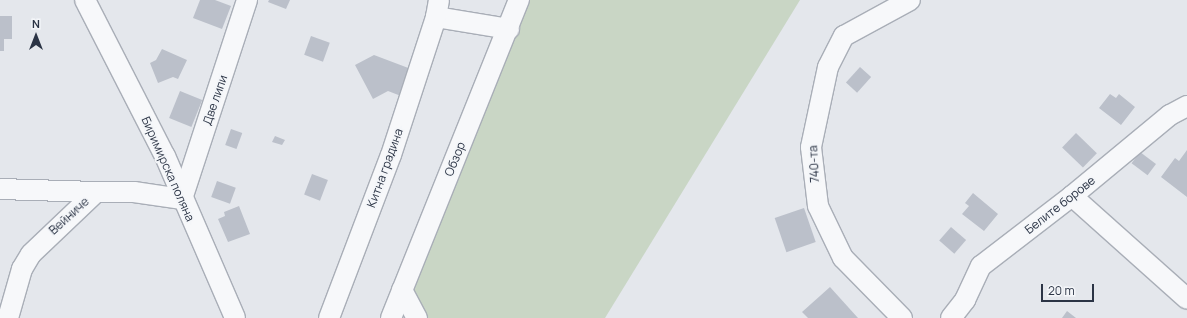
<!DOCTYPE html>
<html>
<head>
<meta charset="utf-8">
<style>
  body { margin:0 }
  #map { position:relative; width:1187px; height:318px; overflow:hidden; background:#e4e7ec; font-family:Manrope,sans-serif }
  div>[style] { position:absolute }
  [style*='--x'] { left:calc(var(--x)*1px); top:calc(var(--y)*1px); width:calc(var(--w)*1px); rotate:calc(var(--a)*1deg) }
  .green>* { inset:0; background:#c9d6c5 }
  .building>* { inset:0; background:#bbc0ca; transform-origin:0 0 }
  .roads { filter:drop-shadow(1px 0 #a9aeb7) drop-shadow(-1px 0 #a9aeb7) drop-shadow(0 1px #a9aeb7) drop-shadow(0 -1px #a9aeb7) }
  .minor>* { height:20px; margin:-10px; padding:0 10px; transform-origin:10px; border-radius:10px; background:#f7f8fa }
  span { translate:-50% -50%; white-space:nowrap; text-align:center; line-height:1.15; -webkit-text-stroke:3.5px #f4f6f9; paint-order:stroke }
  .street-label { font-size:12px; color:#2b3445 }
  .north { position:absolute; left:16px; top:16px; width:40px; height:40px; -webkit-text-stroke:3px #f4f6f9; paint-order:stroke; rotate:0deg; font-size:11px; font-weight:700; line-height:16px; text-align:center; color:#2b3445 }
  .north::after { content:''; display:block; margin:auto; width:14px; height:18px; background:#2b3445; clip-path:polygon(50% 0,100% 100%,50% 72%,0 100%) }
  .scale { position:absolute; left:1041px; top:284px; width:53px; height:18px; box-sizing:border-box; border:2px solid #2b3445; border-top:0; padding-left:5px; font-size:12px; line-height:14px; white-space:nowrap; color:#2b3445; -webkit-text-stroke:3px #f4f6f9; paint-order:stroke }
</style>
</head>
<body>
<div id="map">
  <div class="green">
    <i style="clip-path:polygon(519px 0,800px 0,605px 318px,417px 318px,402px 290px)"></i>
  </div>
  <div class="building">
    <i style="clip-path:polygon(200px 0,215px 0,231px 6px,222px 29px,193px 18px)"></i>
    <i style="clip-path:polygon(269px 0,290px 0,286px 9px,268px 2px)"></i>
    <i style="clip-path:polygon(0 16px,12px 16px,12px 39px,4px 39px,4px 51px,0 51px)"></i>
    <i style="left:311px;top:36px;width:20px;height:20px;rotate:20deg"></i>
    <i style="clip-path:polygon(162px 49px,187px 60px,178px 79px,173px 77px,158px 83px,150px 63px,156px 60px)"></i>
    <i style="clip-path:polygon(374px 55px,411px 69px,401px 96px,388px 91px,373px 99px,355px 65px)"></i>
    <i style="left:860px;top:67px;width:15px;height:21px;rotate:42deg"></i>
    <i style="left:180px;top:91px;width:24px;height:29px;rotate:22deg"></i>
    <i style="clip-path:polygon(1110px 94px,1116px 98px,1119px 94px,1135px 107px,1121px 125px,1099px 108px)"></i>
    <i style="left:231px;top:129px;width:12px;height:17px;rotate:20deg"></i>
    <i style="left:1076px;top:133px;width:29px;height:20px;rotate:44deg"></i>
    <i style="clip-path:polygon(275px 136px,285px 140px,282px 145px,272px 142px)"></i>
    <i style="clip-path:polygon(1187px 150px,1187px 197px,1161px 177px,1175px 158px,1179px 161px)"></i>
    <i style="left:1140px;top:152px;width:20px;height:14px;rotate:37deg"></i>
    <i style="left:312px;top:174px;width:17px;height:22px;rotate:21deg"></i>
    <i style="left:217px;top:181px;width:20px;height:17px;rotate:20deg"></i>
    <i style="clip-path:polygon(973px 193px,998px 214px,984px 231px,962px 214px,969px 206px,965px 203px)"></i>
    <i style="clip-path:polygon(239px 206px,250px 234px,228px 242px,218px 219px,225px 216px,224px 212px)"></i>
    <i style="left:804px;top:208px;width:36px;height:31px;rotate:71deg"></i>
    <i style="left:951px;top:227px;width:20px;height:18px;rotate:41deg"></i>
    <i style="clip-path:polygon(830px 287px,858px 318px,808px 318px,802px 312px)"></i>
    <i style="clip-path:polygon(1067px 311px,1076px 318px,1062px 318px)"></i>
  </div>
  <div class="roads">
    <div class="minor">
      <i style="--x:85;--y:0;--w:175;--a:62.9"></i>
      <i style="--x:165;--y:156;--w:176;--a:66.6"></i>
      <i style="--x:436;--y:17;--w:74;--a:9.3"></i>
      <i style="--x:0;--y:189;--w:96;--a:1.8"></i>
      <i style="--x:1072;--y:196;--w:154;--a:41.8"></i>
      <i style="--x:182;--y:199;--w:209;--a:-71.9"></i>
      <i style="--x:402;--y:290;--w:32;--a:62"></i>
      <i style="--x:8;--y:318;--w:51;--a:-74.1"></i>
      <i style="--x:22;--y:269;--w:17;--a:-59"></i>
      <i style="--x:31;--y:254;--w:90;--a:-43.6"></i>
      <i style="--x:96;--y:192;--w:38;--a:0"></i>
      <i style="--x:134;--y:192;--w:49;--a:8.3"></i>
      <i style="--x:329;--y:318;--w:174;--a:-69.2"></i>
      <i style="--x:391;--y:155;--w:145;--a:-71.9"></i>
      <i style="--x:436;--y:17;--w:17;--a:-80"></i>
      <i style="--x:391;--y:318;--w:343;--a:-68.1"></i>
      <i style="--x:902;--y:318;--w:84;--a:-134.5"></i>
      <i style="--x:843;--y:258;--w:58;--a:-115.7"></i>
      <i style="--x:818;--y:206;--w:59;--a:-96.8"></i>
      <i style="--x:811;--y:147;--w:82;--a:-78"></i>
      <i style="--x:828;--y:67;--w:35;--a:-63"></i>
      <i style="--x:844;--y:36;--w:75;--a:-28.6"></i>
      <i style="--x:951;--y:318;--w:23;--a:-52"></i>
      <i style="--x:965;--y:300;--w:38;--a:-65"></i>
      <i style="--x:981;--y:266;--w:115;--a:-37.6"></i>
      <i style="--x:1072;--y:196;--w:127;--a:-39.6"></i>
      <i style="--x:1170;--y:115;--w:19;--a:-28"></i>
    </div>
  </div>
  <div class="street-label">
    <span style="left:215px;top:100px;rotate:-71deg">Две липи</span>
    <span style="left:455px;top:159px;rotate:-68deg">Обзор</span>
    <span style="left:814px;top:164px;rotate:-93deg">740-та</span>
    <span style="left:385px;top:168px;rotate:-70deg">Китна градина</span>
    <span style="left:168px;top:169px;rotate:66deg">Биримирска поляна</span>
    <span style="left:1060px;top:205px;rotate:-38deg">Белите борове</span>
    <span style="left:69px;top:216px;rotate:-42deg">Вейниче</span>
  </div>
  <div class="north">N</div>
  <div class="scale">20 m</div>
</div>
</body>
</html>
